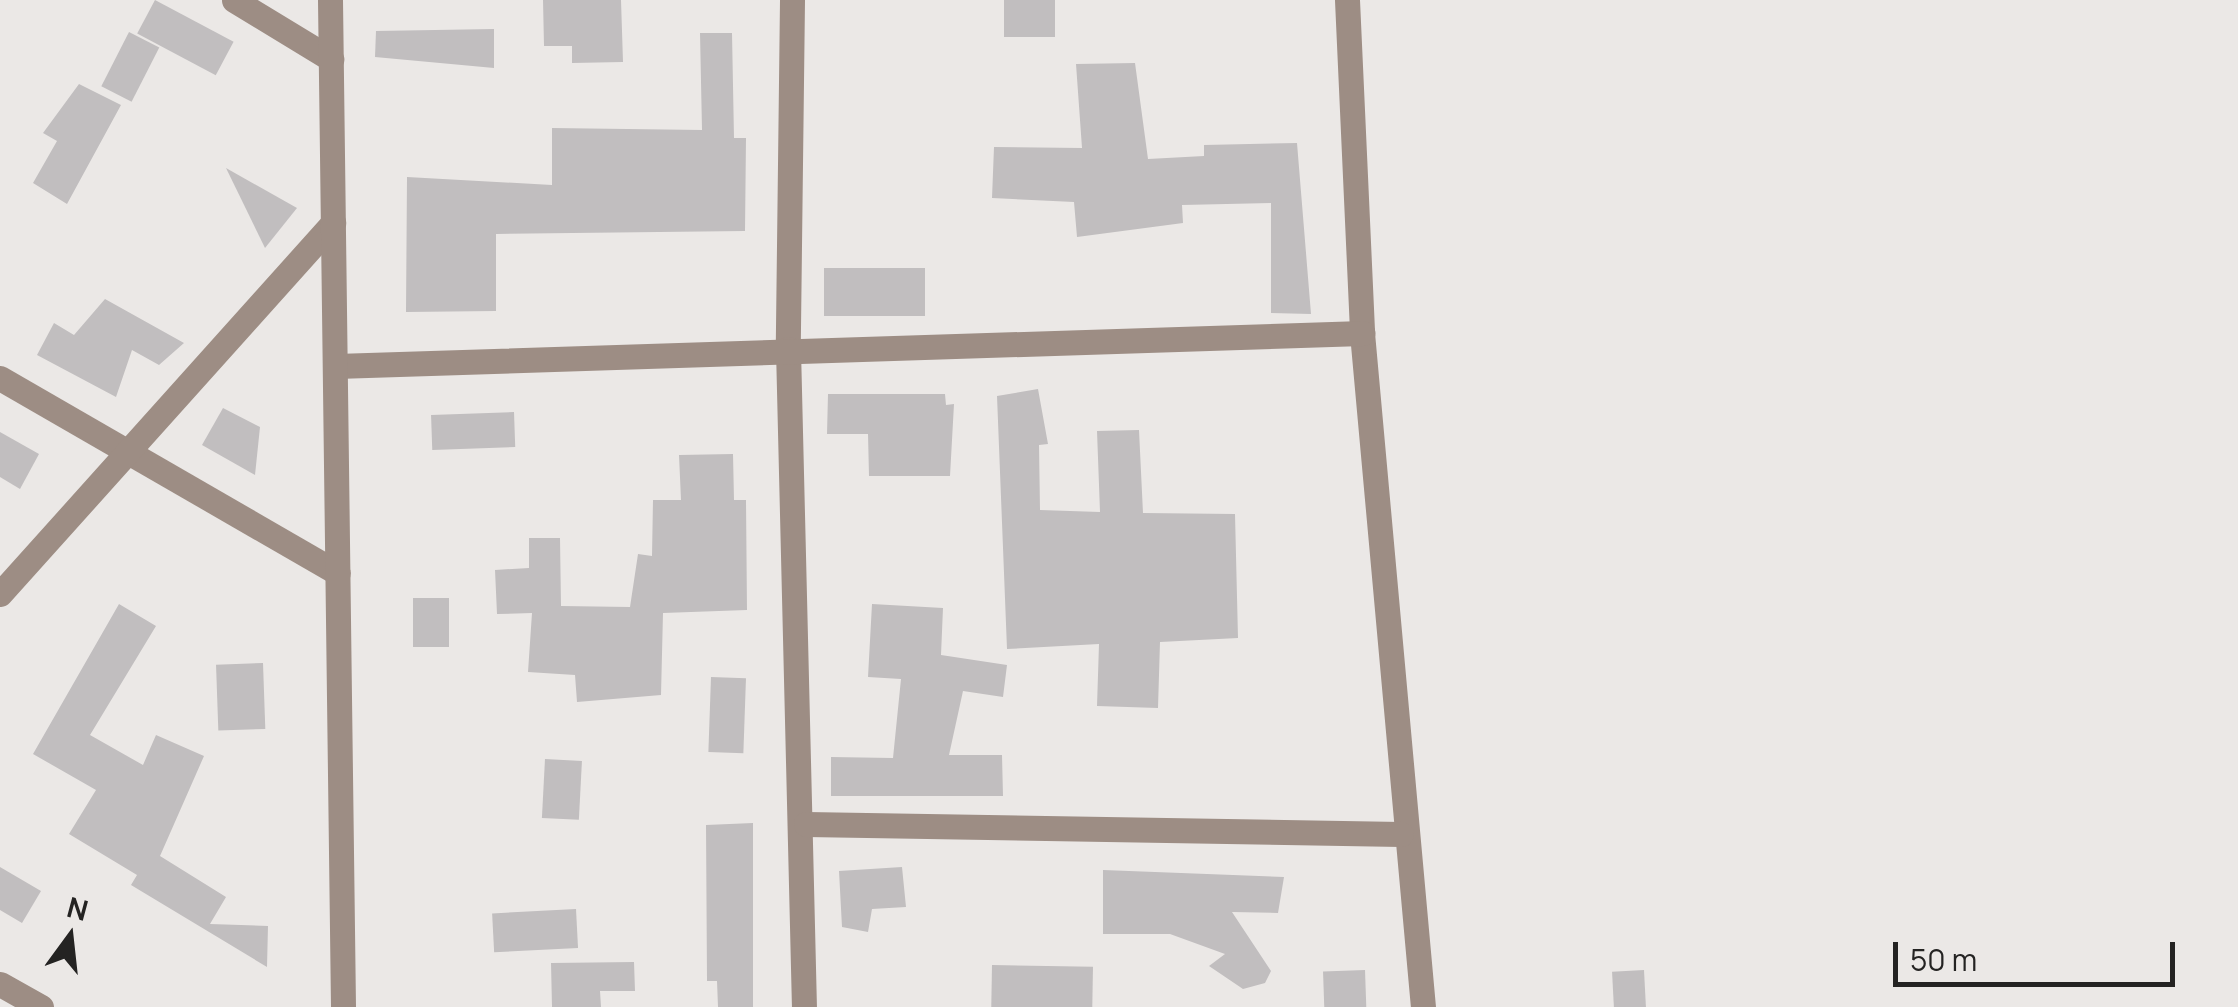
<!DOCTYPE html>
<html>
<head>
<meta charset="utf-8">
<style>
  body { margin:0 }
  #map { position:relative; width:2238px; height:1007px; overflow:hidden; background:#ebe8e6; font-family:Manrope,sans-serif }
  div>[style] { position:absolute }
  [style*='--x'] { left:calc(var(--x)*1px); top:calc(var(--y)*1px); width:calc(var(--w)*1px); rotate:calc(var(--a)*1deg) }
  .building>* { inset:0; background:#c1bebf; transform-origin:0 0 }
  .minor>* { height:25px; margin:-12.5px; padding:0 12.5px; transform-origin:12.5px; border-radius:12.5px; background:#9d8d84 }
  .tertiary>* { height:25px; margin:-12.5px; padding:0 12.5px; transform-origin:12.5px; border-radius:12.5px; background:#9d8d84 }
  span { translate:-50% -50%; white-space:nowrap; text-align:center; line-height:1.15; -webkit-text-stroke:8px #ebe8e6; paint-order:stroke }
  .north { position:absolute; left:20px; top:887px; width:100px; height:100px; -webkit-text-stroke:8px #ebe8e6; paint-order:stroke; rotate:15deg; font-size:28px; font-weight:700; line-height:40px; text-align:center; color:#242322 }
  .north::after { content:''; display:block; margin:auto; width:35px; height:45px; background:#242322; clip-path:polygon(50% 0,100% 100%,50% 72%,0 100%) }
  .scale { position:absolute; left:1893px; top:942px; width:282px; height:45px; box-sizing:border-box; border:5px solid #242322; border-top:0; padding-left:12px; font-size:30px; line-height:35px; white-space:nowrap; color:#242322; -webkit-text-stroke:8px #ebe8e6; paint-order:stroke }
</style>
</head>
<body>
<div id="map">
  <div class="building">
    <i style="left:155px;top:0;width:89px;height:38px;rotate:28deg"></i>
    <i style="clip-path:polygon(543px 0,621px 0,623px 62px,572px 63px,572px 46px,544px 46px)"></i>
    <i style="left:1004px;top:0;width:51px;height:37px"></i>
    <i style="clip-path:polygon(494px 29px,494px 68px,375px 57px,376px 31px)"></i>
    <i style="left:129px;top:32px;width:34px;height:61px;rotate:27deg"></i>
    <i style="clip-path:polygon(700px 33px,732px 33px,734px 138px,746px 138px,745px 231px,496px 234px,496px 311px,406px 312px,407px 177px,552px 185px,552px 128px,702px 130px)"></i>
    <i style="clip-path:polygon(1135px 63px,1148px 159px,1204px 156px,1204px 145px,1297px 143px,1311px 314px,1271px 313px,1271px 203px,1182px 205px,1183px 223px,1077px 237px,1074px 202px,992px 198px,994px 147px,1082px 148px,1076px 64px)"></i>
    <i style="clip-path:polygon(79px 84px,121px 105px,67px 204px,33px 183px,57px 141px,43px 133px)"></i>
    <i style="clip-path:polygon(226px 168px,297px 208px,265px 248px)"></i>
    <i style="left:925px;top:268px;width:48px;height:101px;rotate:90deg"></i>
    <i style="clip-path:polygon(105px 299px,184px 343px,159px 365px,132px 350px,116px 397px,37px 355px,54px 323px,74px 335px)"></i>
    <i style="clip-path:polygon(1038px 389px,1048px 444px,1039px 445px,1040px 510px,1100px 512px,1097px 431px,1139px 430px,1143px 513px,1235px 514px,1238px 638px,1160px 642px,1158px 708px,1097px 706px,1099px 644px,1007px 649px,997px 396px)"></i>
    <i style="clip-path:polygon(828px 394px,945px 394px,946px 405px,954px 404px,950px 476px,869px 476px,868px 434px,827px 434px)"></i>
    <i style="clip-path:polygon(223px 408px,260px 427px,255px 475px,202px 445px)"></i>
    <i style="left:514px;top:412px;width:35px;height:83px;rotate:88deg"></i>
    <i style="clip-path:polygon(0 432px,39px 454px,20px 489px,0 477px)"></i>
    <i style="clip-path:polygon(733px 454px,734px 500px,746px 500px,747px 610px,663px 613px,661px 695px,577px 702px,575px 675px,528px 672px,532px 613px,497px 614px,495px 570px,529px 568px,529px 538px,560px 538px,561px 606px,630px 607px,638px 554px,652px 556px,653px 500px,681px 500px,679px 455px)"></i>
    <i style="left:413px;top:598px;width:36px;height:49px"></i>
    <i style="clip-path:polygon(119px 604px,156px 626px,90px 735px,143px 765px,156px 735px,204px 756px,160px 856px,226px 897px,210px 924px,268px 926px,267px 967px,131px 885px,137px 875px,69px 834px,96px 790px,33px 754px)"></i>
    <i style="clip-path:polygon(872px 604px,943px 608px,941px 655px,1007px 665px,1003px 697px,963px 691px,949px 755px,1002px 755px,1003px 796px,831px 796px,831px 757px,893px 758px,901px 679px,868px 677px)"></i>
    <i style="left:263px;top:663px;width:66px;height:47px;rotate:88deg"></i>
    <i style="left:711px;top:677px;width:35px;height:75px;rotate:2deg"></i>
    <i style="left:545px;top:759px;width:37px;height:59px;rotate:3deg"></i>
    <i style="clip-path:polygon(753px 823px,753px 1007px,718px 1007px,717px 981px,707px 981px,706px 825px)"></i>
    <i style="clip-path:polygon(0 867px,41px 891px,22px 923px,0 910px)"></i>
    <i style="clip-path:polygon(902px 867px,906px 907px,872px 909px,868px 932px,842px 927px,839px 871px)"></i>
    <i style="clip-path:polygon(1103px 870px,1284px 877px,1278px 913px,1232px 912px,1271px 971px,1265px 983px,1243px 989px,1209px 966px,1225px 954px,1170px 934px,1103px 934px)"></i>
    <i style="left:576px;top:909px;width:39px;height:84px;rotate:87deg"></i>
    <i style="clip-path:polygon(634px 962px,635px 991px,600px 991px,601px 1007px,552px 1007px,551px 963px)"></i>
    <i style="left:992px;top:965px;width:101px;height:42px;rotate:1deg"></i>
    <i style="left:1365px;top:970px;width:37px;height:42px;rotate:88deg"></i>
    <i style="left:1644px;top:970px;width:37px;height:32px;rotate:87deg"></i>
  </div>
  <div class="minor">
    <i style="--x:234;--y:0;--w:114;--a:31.3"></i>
    <i style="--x:792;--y:0;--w:349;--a:90.7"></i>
    <i style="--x:788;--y:349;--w:658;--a:88.61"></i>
    <i style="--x:1347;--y:0;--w:333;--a:87.4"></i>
    <i style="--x:1362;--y:333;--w:677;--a:84.83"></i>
    <i style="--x:336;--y:366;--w:1027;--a:-1.84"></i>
    <i style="--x:0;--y:378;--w:390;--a:30"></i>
    <i style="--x:0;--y:594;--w:499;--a:-48.1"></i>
    <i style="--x:806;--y:824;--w:595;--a:0.96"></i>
    <i style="--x:0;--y:984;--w:47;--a:29.3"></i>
  </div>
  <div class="tertiary">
    <i style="--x:330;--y:0;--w:1007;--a:89.26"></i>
  </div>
  <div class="north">N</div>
  <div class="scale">50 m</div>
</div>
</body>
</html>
